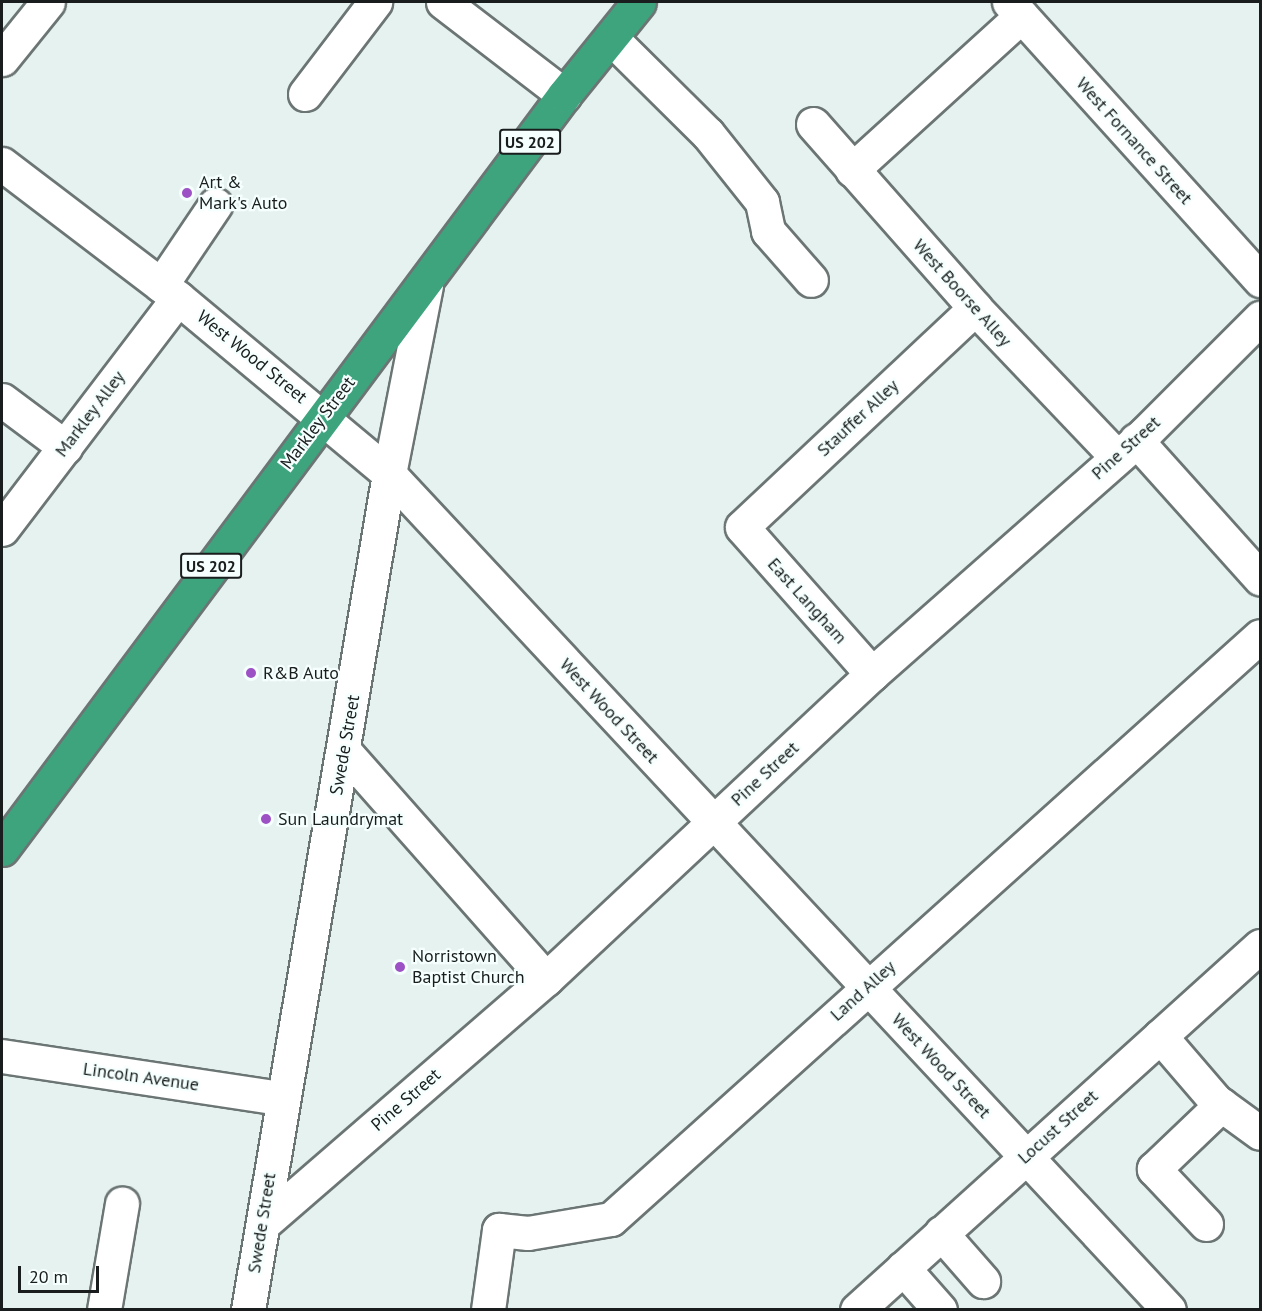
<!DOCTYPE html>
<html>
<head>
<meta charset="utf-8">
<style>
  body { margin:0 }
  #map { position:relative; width:1262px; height:1311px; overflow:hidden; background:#e6f2f0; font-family:"PT Sans",sans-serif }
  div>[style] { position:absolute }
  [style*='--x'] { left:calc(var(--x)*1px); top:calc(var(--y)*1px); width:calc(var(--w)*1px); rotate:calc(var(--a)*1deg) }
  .roads { filter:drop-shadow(2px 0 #6b7574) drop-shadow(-2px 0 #6b7574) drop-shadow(0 2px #6b7574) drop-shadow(0 -2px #6b7574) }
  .minor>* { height:33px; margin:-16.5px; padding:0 16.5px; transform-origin:16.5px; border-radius:16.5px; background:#fff }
  .highway>* { height:33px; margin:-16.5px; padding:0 16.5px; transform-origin:16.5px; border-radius:16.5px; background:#3ea47e }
  .dots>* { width:16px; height:16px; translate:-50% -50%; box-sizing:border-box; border:3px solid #f4fffe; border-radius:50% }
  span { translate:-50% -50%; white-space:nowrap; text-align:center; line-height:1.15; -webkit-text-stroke:4.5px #f4fffe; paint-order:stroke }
  .shield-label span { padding:2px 4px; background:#f4fffe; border:2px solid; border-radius:4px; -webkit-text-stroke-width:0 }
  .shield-label { font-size:16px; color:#191d1d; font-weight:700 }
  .street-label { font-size:18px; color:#191d1d }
  .poi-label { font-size:18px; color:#191d1d }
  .left { translate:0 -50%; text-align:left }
  .frame { position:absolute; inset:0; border:3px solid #191d1d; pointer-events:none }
  .scale { position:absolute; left:18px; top:1266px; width:81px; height:27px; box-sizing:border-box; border:3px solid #191d1d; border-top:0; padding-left:8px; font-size:18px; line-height:21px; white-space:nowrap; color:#191d1d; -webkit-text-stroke:4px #f4fffe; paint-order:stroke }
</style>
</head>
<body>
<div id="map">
  <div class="roads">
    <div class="minor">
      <i style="--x:443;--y:2;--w:153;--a:37.5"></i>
      <i style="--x:1009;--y:2;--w:375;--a:47.9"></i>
      <i style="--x:611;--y:38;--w:136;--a:44.7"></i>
      <i style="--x:708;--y:134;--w:87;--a:51.5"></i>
      <i style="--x:762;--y:202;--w:30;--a:78"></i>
      <i style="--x:768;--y:231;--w:65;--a:48.7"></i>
      <i style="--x:2;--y:59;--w:73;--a:-51.1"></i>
      <i style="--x:305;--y:94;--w:116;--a:-52.7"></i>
      <i style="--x:813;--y:124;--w:245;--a:48.6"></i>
      <i style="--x:975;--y:308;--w:206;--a:46.4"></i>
      <i style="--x:2;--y:164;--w:221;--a:37.3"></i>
      <i style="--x:178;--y:298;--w:275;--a:39.8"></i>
      <i style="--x:389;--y:474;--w:1143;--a:46.98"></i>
      <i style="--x:852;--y:170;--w:229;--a:-42.3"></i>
      <i style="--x:161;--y:285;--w:97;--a:-56"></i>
      <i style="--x:2;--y:400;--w:79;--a:36.7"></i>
      <i style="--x:1136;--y:440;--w:186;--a:48.1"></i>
      <i style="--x:2;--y:529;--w:290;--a:-52.7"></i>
      <i style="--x:872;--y:674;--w:196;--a:-131.5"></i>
      <i style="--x:742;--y:527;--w:320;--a:-43.2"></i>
      <i style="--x:345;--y:752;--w:303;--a:48.5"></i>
      <i style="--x:1160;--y:1036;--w:86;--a:49.3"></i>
      <i style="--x:1216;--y:1101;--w:54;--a:36"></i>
      <i style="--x:2;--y:1056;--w:282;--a:8.6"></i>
      <i style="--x:264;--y:1223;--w:373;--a:-40.9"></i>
      <i style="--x:546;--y:979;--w:446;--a:-43.1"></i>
      <i style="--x:872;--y:674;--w:364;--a:-41.4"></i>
      <i style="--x:1145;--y:433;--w:163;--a:-45"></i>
      <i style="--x:1206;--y:1224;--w:76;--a:-133.4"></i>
      <i style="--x:1154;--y:1169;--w:93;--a:-43.7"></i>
      <i style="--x:941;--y:1233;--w:64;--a:48.8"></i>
      <i style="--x:903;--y:1268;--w:56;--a:48.6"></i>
      <i style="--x:104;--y:1310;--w:108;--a:-80.4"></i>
      <i style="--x:248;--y:1310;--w:848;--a:-80.43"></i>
      <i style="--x:389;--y:474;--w:192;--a:-78.9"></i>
      <i style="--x:488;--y:1310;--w:81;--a:-82.2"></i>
      <i style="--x:499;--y:1230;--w:29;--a:6"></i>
      <i style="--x:528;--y:1233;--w:84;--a:-9.6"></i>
      <i style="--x:611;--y:1219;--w:872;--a:-41.93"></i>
      <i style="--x:857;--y:1310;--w:543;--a:-42.09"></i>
    </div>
    <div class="highway">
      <i style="--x:2;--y:849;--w:940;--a:-53.3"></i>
      <i style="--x:564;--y:95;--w:119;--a:-51.1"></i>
    </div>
  </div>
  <div class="dots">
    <i style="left:187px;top:193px;background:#9c51c4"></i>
    <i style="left:251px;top:673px;background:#9c51c4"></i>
    <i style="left:266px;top:819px;background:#9c51c4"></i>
    <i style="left:400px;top:967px;background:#9c51c4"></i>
  </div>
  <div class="shield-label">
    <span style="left:530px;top:142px">US 202</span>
    <span style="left:211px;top:566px">US 202</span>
  </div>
  <div class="street-label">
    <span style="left:1134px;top:141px;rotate:48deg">West Fornance Street</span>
    <span style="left:962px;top:293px;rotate:48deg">West Boorse Alley</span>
    <span style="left:252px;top:357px;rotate:39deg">West Wood Street</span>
    <span style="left:90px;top:414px;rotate:-53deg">Markley Alley</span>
    <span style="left:858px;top:418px;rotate:-43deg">Stauffer Alley</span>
    <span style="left:318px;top:423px;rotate:-53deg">Markley Street</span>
    <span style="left:1126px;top:448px;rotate:-42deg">Pine Street</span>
    <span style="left:807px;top:601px;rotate:48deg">East Langham</span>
    <span style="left:609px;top:711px;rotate:47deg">West Wood Street</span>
    <span style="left:345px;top:745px;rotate:-80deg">Swede Street</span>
    <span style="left:765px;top:774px;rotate:-43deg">Pine Street</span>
    <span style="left:863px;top:991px;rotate:-42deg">Land Alley</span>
    <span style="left:941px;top:1066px;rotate:47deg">West Wood Street</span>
    <span style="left:141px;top:1077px;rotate:8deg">Lincoln Avenue</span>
    <span style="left:406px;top:1100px;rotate:-41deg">Pine Street</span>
    <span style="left:1058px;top:1127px;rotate:-42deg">Locust Street</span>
    <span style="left:262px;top:1223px;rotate:-81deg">Swede Street</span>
  </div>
  <div class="poi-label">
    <span class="left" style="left:199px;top:193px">Art &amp;<br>Mark's Auto</span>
    <span class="left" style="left:263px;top:673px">R&amp;B Auto</span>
    <span class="left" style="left:278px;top:819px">Sun Laundrymat</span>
    <span class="left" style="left:412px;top:967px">Norristown<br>Baptist Church</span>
  </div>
  <div class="frame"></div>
  <div class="scale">20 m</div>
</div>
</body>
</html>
